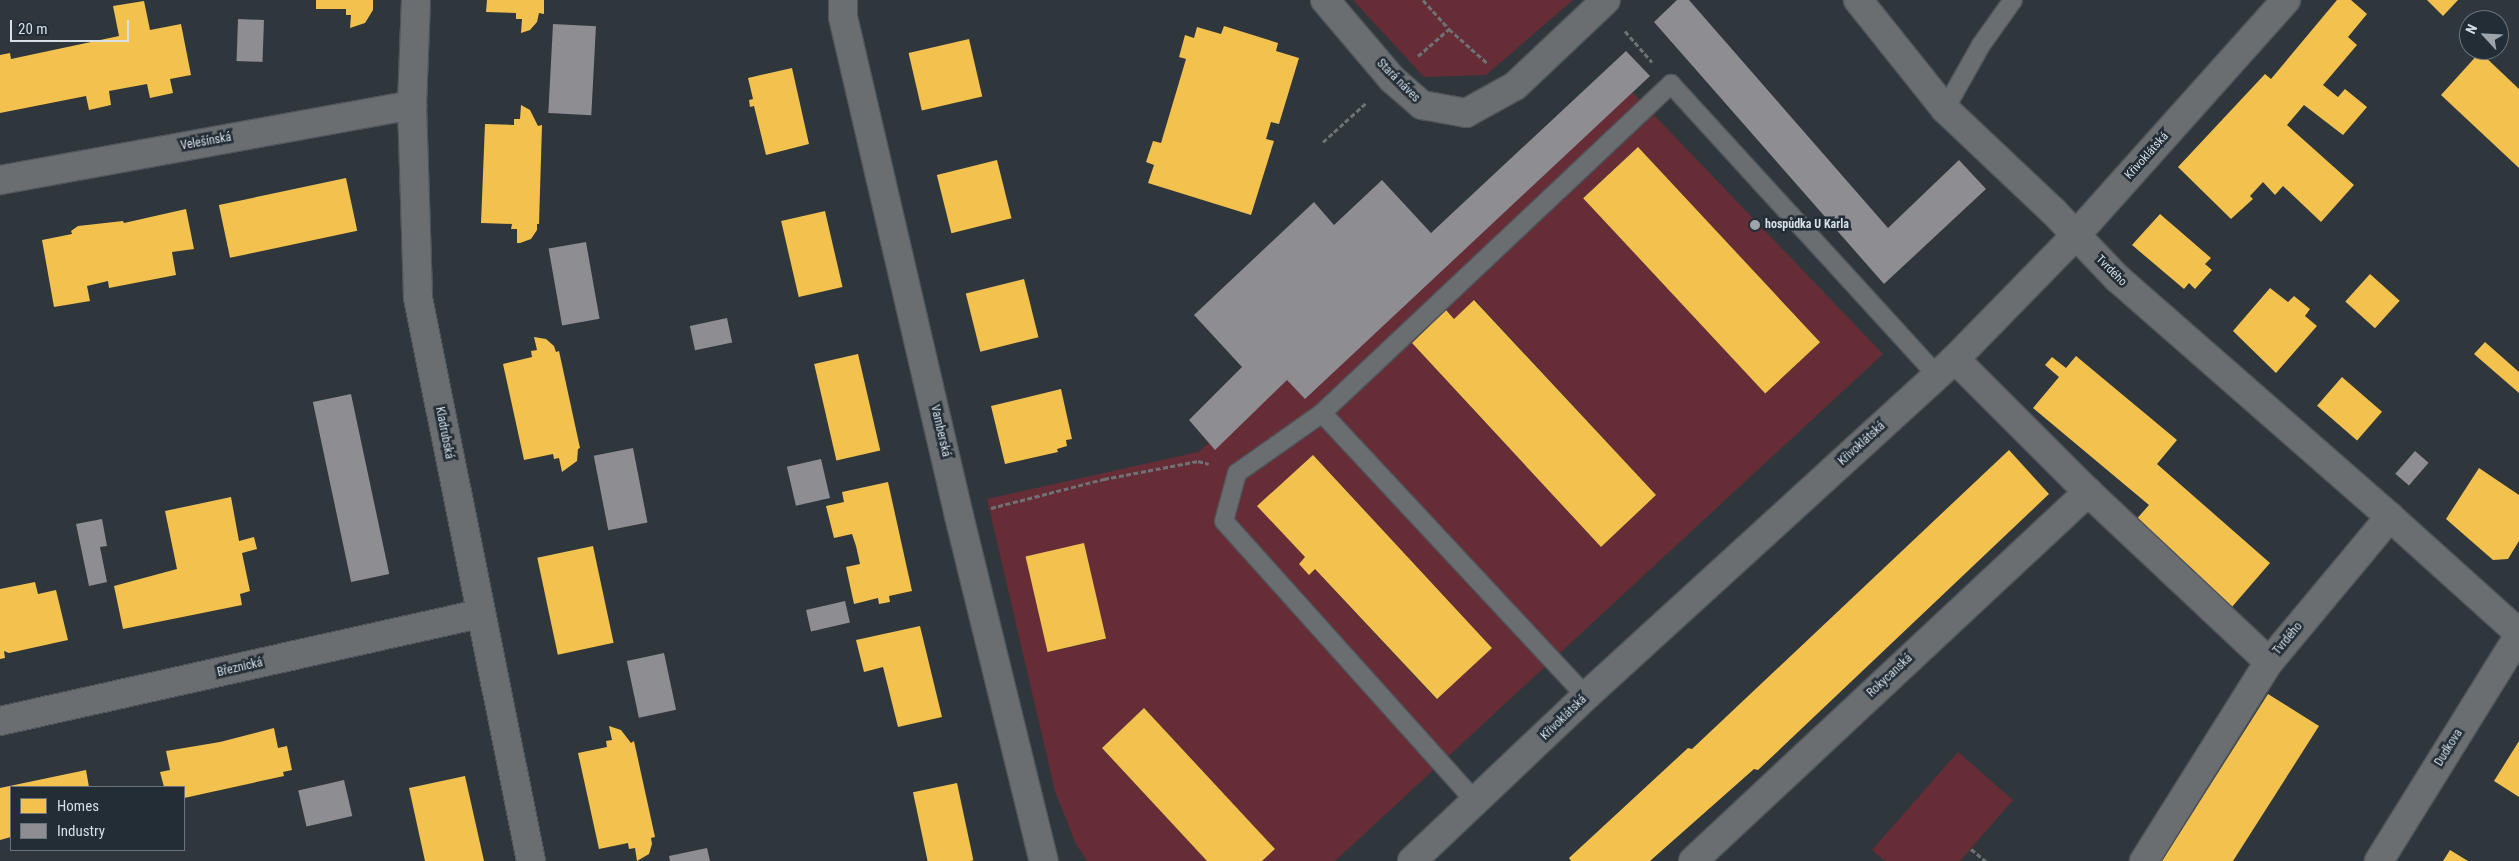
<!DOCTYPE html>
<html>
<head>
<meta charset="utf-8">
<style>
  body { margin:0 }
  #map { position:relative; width:2519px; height:861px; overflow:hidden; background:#30373c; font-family:"Roboto Condensed",sans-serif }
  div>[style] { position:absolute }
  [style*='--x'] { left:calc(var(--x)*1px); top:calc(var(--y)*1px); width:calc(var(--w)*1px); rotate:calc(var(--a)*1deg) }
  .green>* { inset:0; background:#662d36 }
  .homes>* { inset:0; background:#f2c14e; transform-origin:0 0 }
  .industry>* { inset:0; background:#8d8d92; transform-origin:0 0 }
  .path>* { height:3px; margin-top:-1.5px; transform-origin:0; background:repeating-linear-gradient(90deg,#6e7274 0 5px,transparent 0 7.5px) }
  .roads { filter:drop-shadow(1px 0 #4f555a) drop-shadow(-1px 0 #4f555a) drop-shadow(0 1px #4f555a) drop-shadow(0 -1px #4f555a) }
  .service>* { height:18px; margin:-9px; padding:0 9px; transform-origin:9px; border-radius:9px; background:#6b6e71 }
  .minor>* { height:28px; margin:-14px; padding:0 14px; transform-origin:14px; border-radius:14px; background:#6b6e71 }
  .dots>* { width:14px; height:14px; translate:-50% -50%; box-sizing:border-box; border:2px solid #222d36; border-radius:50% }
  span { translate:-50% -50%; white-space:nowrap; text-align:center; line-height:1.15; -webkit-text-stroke:5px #222d36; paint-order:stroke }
  .street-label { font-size:12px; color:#d8dfe5 }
  .poi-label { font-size:12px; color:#d8dfe5; font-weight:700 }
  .left { translate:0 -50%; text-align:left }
  .legend { position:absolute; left:10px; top:786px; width:175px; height:65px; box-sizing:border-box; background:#222d36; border:1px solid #6b747c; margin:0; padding:6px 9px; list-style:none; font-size:15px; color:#d8dfe5 }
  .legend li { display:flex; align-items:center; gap:10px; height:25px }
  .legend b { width:25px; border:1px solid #6b747c }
  .north { position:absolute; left:2459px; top:10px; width:50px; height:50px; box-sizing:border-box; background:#222d36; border:1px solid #6b747c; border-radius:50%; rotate:295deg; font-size:14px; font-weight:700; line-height:20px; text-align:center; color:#d8dfe5 }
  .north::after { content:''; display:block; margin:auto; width:18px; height:22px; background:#9da4aa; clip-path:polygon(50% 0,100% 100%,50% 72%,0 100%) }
  .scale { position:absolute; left:10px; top:20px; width:119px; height:22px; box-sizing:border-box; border:2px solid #d8dfe5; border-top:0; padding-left:6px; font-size:15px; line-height:18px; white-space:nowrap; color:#d8dfe5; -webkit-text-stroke:4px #222d36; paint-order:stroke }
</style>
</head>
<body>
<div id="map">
  <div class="green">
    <i style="clip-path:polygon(1353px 0,1573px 0,1486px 75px,1424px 77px)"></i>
    <i style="clip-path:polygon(evenodd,1632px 92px,1883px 354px,1335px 861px,1262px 861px,1275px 849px,1144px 708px,1102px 748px,1207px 861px,1087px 861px,1076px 844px,1055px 791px,987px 499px,1198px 452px,1632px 92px,1638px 147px,1820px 342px,1765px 393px,1583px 198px,1638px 147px,1632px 92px,1475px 300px,1656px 495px,1601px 547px,1412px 343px,1446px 310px,1454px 319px,1475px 300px,1632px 92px,1313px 455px,1492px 648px,1436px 699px,1315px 569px,1309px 574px,1299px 564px,1305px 557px,1258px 506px,1313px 455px,1632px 92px,1084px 544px,1106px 639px,1049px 652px,1026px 557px,1084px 544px)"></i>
    <i style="clip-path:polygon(1958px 752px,2013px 800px,1960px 861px,1885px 861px,1872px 850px)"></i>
  </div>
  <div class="homes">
    <i style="clip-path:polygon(316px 0,373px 0,373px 10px,365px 23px,350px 28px,351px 15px,346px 15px,346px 9px,316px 9px)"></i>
    <i style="clip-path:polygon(487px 0,544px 0,544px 14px,539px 13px,537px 22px,530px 30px,521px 33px,522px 19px,516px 19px,516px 13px,486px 12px)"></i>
    <i style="clip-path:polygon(2337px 0,2351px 0,2367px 14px,2348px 37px,2357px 45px,2323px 85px,2338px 97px,2345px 89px,2367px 107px,2343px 135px,2304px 105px,2287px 125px,2354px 185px,2321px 222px,2283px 186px,2275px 195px,2263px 182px,2250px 196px,2253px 199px,2231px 219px,2178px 167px,2265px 74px,2271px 79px)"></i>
    <i style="clip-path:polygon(2427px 0,2458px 0,2443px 16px)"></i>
    <i style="clip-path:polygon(144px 1px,150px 30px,181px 24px,191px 75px,170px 79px,173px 93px,150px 98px,147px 84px,109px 91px,111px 105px,89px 110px,86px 96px,0 113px,0 55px,10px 53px,11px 59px,119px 36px,113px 6px)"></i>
    <i style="clip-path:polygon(1224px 26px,1278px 43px,1276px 51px,1299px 58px,1279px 124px,1271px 122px,1266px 139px,1274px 141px,1251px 215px,1148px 183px,1154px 165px,1146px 162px,1153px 141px,1161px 143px,1186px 59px,1179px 57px,1185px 35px,1194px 38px,1197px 27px,1221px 34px)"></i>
    <i style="left:969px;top:39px;width:59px;height:62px;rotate:77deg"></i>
    <i style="clip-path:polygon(2480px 52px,2519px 89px,2519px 168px,2441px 95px)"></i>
    <i style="clip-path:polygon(792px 68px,809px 144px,766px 155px,754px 106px,750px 107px,749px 100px,753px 99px,748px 78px)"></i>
    <i style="clip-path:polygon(521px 105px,530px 110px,538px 126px,542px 125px,539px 224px,537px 224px,537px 230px,531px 239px,520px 243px,517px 243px,517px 229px,511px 229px,512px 224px,481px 223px,485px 124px,514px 125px,514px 119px,520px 119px)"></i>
    <i style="left:1638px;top:147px;width:267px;height:75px;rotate:47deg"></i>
    <i style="left:997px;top:160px;width:60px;height:62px;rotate:76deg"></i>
    <i style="left:346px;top:178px;width:54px;height:130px;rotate:78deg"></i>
    <i style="clip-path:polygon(186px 209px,194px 249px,172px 252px,176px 275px,109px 288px,108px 281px,87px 286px,90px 301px,54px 307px,42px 240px,72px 234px,71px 231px,78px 226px,123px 221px,124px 223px)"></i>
    <i style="left:825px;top:211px;width:78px;height:45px;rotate:77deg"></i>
    <i style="clip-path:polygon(2160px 214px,2211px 258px,2205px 264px,2212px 270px,2195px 289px,2189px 283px,2184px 289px,2132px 245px)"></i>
    <i style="left:2370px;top:274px;width:40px;height:37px;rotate:42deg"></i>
    <i style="left:1024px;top:279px;width:60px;height:60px;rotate:76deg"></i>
    <i style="clip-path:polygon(2270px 288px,2288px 302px,2294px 296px,2310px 309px,2305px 316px,2317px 326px,2276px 373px,2233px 331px)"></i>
    <i style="clip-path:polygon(1474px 300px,1656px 495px,1601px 547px,1412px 343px,1446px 310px,1454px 319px)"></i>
    <i style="clip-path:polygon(534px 337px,546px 339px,554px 346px,556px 352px,559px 351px,580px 448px,578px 449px,577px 461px,562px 472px,559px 458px,554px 459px,553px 454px,524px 460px,503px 364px,532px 357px,531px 351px,537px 350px)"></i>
    <i style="clip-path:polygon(2485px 342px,2519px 372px,2519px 393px,2474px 354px)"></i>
    <i style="left:858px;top:354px;width:99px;height:45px;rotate:77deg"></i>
    <i style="clip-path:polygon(2076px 356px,2177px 440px,2157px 464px,2270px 563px,2231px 608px,2134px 522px,2149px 505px,2033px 408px,2059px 377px,2045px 365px,2052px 357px,2066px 368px)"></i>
    <i style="left:2342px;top:377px;width:53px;height:38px;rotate:41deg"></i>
    <i style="clip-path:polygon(1061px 389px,1072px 439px,1066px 440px,1067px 446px,1057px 449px,1058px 452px,1005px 464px,991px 406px)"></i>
    <i style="clip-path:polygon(2009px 450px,2049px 494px,1758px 770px,1754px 769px,1650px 861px,1571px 861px,1569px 858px,1688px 748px,1692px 749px)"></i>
    <i style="clip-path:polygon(1313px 455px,1492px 648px,1437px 699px,1315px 569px,1309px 575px,1299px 564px,1305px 557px,1257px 506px)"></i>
    <i style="clip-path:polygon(2479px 468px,2519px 495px,2519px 541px,2508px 559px,2493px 560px,2446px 519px)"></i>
    <i style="clip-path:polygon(888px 482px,912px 591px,889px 596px,890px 602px,879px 604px,878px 598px,854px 604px,846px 567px,860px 564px,856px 546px,852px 534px,834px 538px,826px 506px,844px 502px,842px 492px)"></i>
    <i style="clip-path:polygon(231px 497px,239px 541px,254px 537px,257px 549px,242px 553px,250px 591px,240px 594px,242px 605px,123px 629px,114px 586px,177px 569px,165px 511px)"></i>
    <i style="left:1084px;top:543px;width:98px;height:60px;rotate:77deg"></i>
    <i style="left:593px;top:546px;width:99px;height:57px;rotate:78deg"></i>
    <i style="clip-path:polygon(35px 582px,38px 594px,56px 590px,68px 640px,9px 653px,4px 651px,5px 658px,0 659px,0 589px)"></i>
    <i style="clip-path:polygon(920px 626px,942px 717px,898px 727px,883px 667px,864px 672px,856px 640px)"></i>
    <i style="clip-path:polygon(2268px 694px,2319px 726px,2233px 861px,2162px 861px)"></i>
    <i style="clip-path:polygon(1144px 708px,1275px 849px,1262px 861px,1207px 861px,1102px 748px)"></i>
    <i style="clip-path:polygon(609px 726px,621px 730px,631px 743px,634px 741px,655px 837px,651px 838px,652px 844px,649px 854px,637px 861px,635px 848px,629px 849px,628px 843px,599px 849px,578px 753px,607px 747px,606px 741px,612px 740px)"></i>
    <i style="clip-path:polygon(274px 728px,278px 748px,287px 746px,292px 770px,283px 772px,284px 776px,184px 798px,184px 787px,164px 787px,160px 772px,170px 770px,166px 751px,220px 742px)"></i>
    <i style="clip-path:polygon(2519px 741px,2519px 797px,2494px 781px)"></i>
    <i style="clip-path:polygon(86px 770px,89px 787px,11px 787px,11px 837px,0 840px,0 788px)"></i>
    <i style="clip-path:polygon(465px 776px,484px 861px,425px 861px,409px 788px)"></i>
    <i style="left:957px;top:783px;width:79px;height:45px;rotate:78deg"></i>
    <i style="clip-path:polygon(2450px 850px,2468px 861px,2443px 861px)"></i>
  </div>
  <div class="industry">
    <i style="clip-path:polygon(1677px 0,1689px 0,1888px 228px,1959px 160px,1986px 189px,1884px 284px,1654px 22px)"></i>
    <i style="left:238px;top:19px;width:26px;height:42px;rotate:2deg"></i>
    <i style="left:553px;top:24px;width:43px;height:89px;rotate:3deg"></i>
    <i style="clip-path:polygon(1626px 51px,1650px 76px,1305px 399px,1287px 380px,1215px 450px,1189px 420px,1242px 367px,1194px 315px,1314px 202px,1334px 225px,1382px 180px,1431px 233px)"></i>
    <i style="left:586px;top:242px;width:78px;height:38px;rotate:80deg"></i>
    <i style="left:727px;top:318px;width:25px;height:38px;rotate:78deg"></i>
    <i style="left:351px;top:394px;width:184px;height:39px;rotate:78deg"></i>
    <i style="left:633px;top:448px;width:76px;height:40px;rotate:79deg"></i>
    <i style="left:2415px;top:451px;width:18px;height:30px;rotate:41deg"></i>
    <i style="left:821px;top:459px;width:40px;height:35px;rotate:77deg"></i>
    <i style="clip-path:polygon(102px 519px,107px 546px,100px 547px,107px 582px,89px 586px,76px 524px)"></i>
    <i style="left:845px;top:601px;width:22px;height:40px;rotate:77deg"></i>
    <i style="left:664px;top:653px;width:58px;height:38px;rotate:78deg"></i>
    <i style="left:344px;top:780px;width:37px;height:47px;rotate:77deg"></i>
    <i style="clip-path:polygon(707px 848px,710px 861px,670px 861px,669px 856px)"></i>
  </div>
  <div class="path">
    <i style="--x:1423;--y:0;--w:39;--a:48"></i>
    <i style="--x:1449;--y:29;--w:51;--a:41.8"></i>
    <i style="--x:1625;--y:31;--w:41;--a:48.9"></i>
    <i style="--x:1418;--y:56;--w:41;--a:-41.1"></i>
    <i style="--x:1323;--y:142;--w:59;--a:-42.3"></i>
    <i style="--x:991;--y:508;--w:117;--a:-14.4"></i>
    <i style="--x:1104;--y:479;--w:96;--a:-10.8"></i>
    <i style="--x:1198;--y:461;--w:11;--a:15"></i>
    <i style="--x:1971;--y:849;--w:19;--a:39"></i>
  </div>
  <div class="roads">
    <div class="service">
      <i style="--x:1945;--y:109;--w:73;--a:-60.6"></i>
      <i style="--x:1981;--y:45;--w:55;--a:-54.6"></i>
      <i style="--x:1322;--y:413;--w:480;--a:-43.3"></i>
      <i style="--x:1671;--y:84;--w:394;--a:47.6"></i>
      <i style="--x:1476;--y:802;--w:377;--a:-131.9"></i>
      <i style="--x:1224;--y:521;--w:50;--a:-74.8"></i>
      <i style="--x:1237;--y:473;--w:104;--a:-35.2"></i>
      <i style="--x:1322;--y:413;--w:387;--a:47"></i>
    </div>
    <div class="minor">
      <i style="--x:416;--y:0;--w:105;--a:92.2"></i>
      <i style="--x:412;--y:105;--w:193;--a:88.2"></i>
      <i style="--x:418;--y:298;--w:574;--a:78.65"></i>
      <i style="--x:843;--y:0;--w:17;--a:90"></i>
      <i style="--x:843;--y:17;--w:512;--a:76.91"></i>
      <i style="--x:959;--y:516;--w:355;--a:76.2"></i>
      <i style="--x:1325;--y:0;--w:104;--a:49.7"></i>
      <i style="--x:1392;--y:79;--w:40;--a:41"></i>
      <i style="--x:1422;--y:105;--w:45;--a:10.3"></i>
      <i style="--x:1466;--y:113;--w:56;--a:-28.9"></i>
      <i style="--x:1515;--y:86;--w:125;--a:-43.4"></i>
      <i style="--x:1858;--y:0;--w:139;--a:51.4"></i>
      <i style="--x:1945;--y:109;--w:149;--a:43.4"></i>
      <i style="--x:2053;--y:211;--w:93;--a:46.3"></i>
      <i style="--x:2117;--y:278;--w:363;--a:41.2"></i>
      <i style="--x:2390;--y:517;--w:173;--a:42"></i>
      <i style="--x:0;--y:180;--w:419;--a:-10.3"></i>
      <i style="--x:1955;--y:359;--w:188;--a:45"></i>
      <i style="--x:2088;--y:492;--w:248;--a:43.2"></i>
      <i style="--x:2269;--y:662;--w:189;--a:-50.2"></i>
      <i style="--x:0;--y:721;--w:492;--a:-12.6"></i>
      <i style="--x:1412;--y:861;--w:240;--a:-43.5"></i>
      <i style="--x:1586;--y:696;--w:500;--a:-42.4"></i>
      <i style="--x:1955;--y:359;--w:173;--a:-45.7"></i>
      <i style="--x:2076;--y:235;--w:315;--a:-48.2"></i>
      <i style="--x:1693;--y:861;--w:541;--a:-43.05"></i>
      <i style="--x:2144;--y:861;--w:235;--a:-57.9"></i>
      <i style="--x:2379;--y:861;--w:266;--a:-58.2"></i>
    </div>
  </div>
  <div class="dots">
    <i style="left:1755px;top:225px;background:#9da4aa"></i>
  </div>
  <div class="street-label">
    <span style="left:1398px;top:81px;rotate:45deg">Stará náves</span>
    <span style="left:206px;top:142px;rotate:-10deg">Velešínská</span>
    <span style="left:2147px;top:156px;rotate:-48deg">Křivoklátská</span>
    <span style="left:2111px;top:271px;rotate:45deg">Tvrdého</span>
    <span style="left:940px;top:431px;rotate:77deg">Vamberská</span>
    <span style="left:444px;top:433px;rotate:79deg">Kladrubská</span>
    <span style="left:1862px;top:444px;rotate:-42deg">Křivoklátská</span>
    <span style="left:2288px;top:639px;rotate:-50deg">Tvrdého</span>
    <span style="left:240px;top:668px;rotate:-13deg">Březnická</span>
    <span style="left:1890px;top:676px;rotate:-43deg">Rokycanská</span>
    <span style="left:1564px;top:718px;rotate:-44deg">Křivoklátská</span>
    <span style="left:2449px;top:748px;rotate:-58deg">Dudkova</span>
  </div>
  <div class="poi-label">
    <span class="left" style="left:1765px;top:225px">hospůdka U Karla</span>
  </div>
  <ul class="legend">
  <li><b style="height:14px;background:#f2c14e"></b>Homes</li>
  <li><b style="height:14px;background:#8d8d92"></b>Industry</li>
  </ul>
  <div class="north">N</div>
  <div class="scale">20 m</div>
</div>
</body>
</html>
